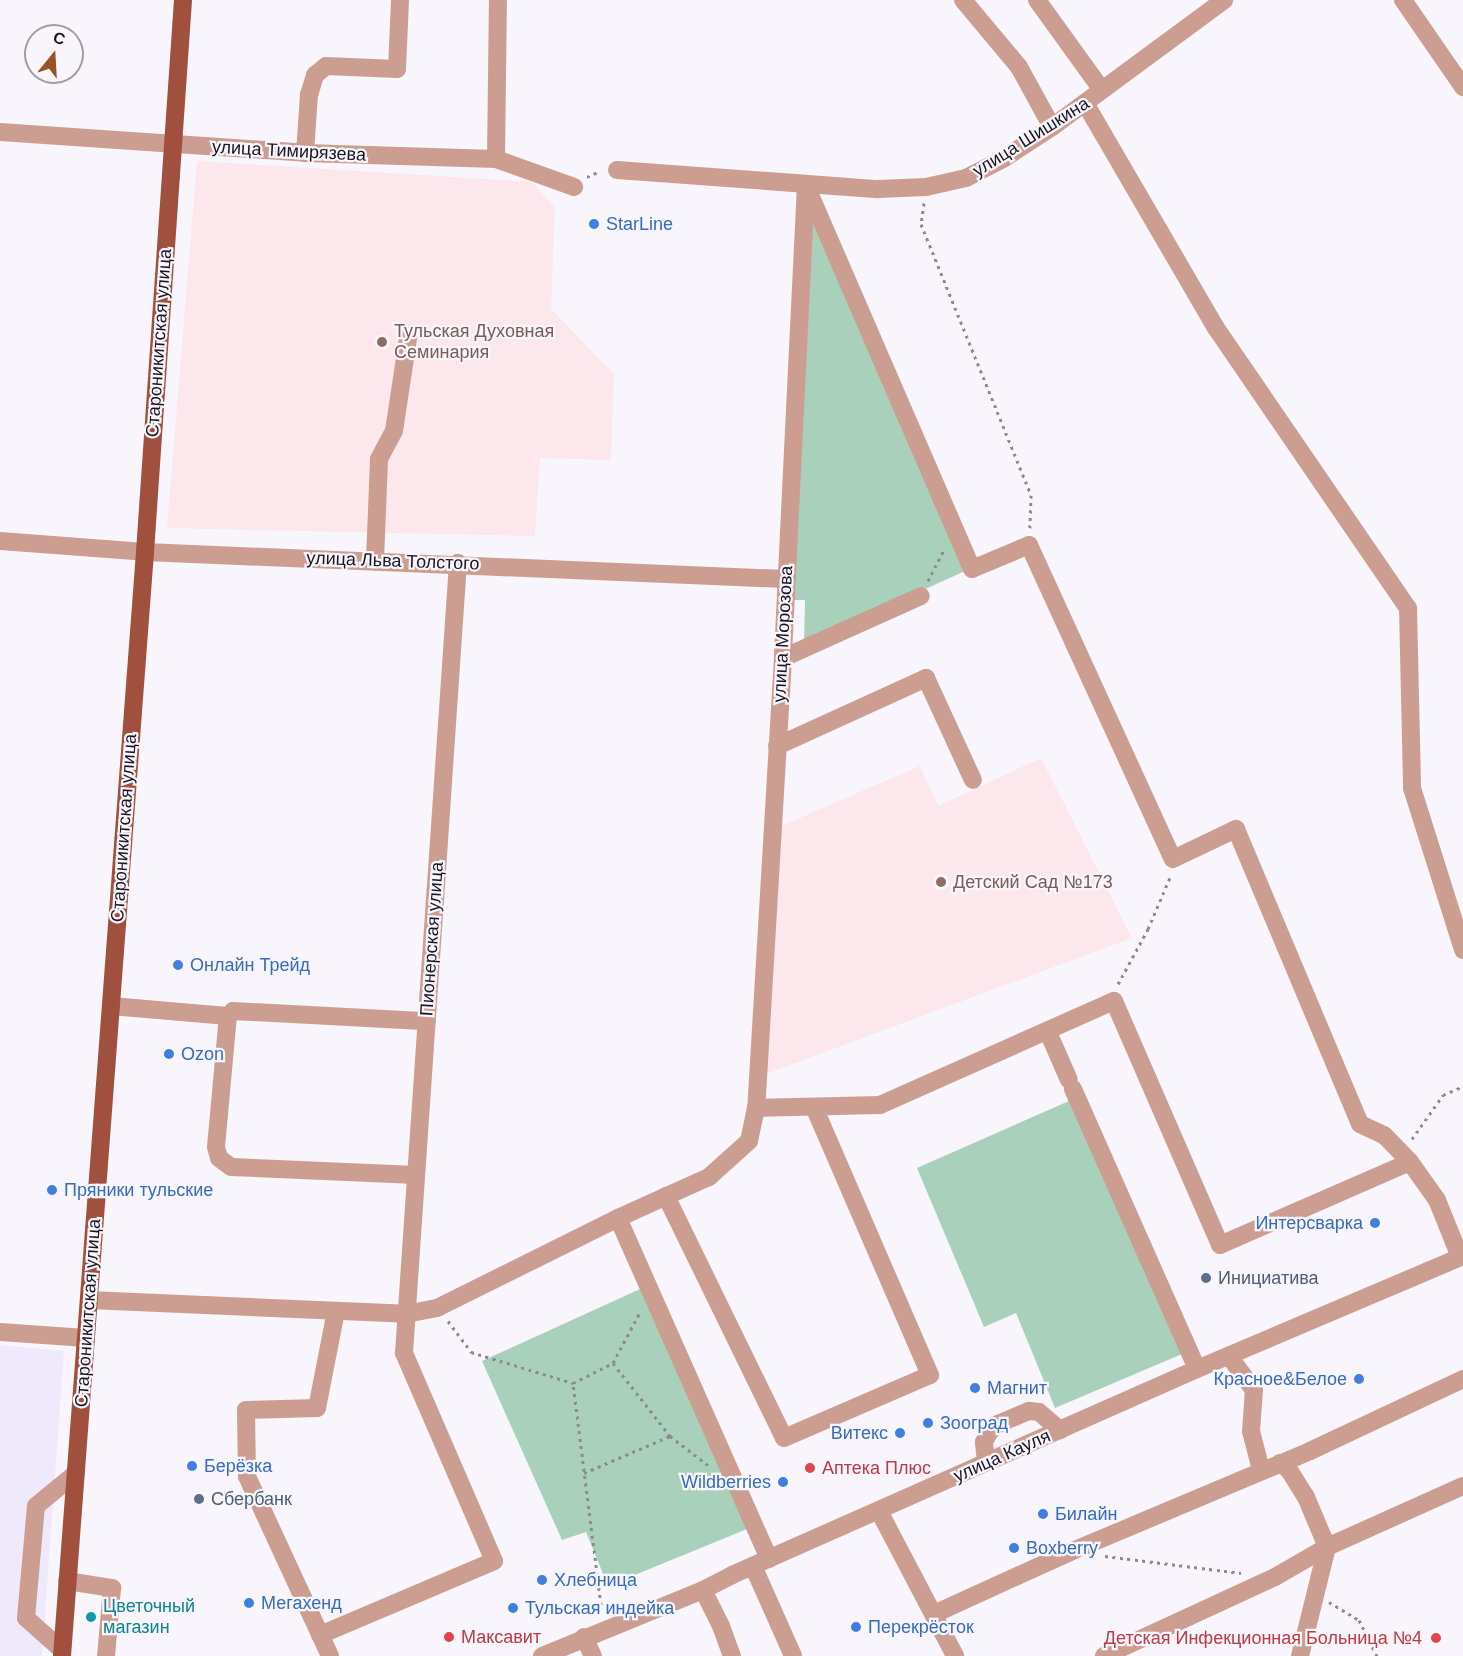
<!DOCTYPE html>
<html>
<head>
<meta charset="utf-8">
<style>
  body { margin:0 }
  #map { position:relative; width:1463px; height:1656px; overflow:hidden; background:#f8f6fc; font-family:Helvetica,sans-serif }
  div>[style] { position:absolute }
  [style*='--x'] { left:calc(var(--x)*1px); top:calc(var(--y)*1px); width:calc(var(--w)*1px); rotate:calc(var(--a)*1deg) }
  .commercial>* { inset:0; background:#eeeafc }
  .education>* { inset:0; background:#fce7ec }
  .green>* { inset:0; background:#a9d0ba }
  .path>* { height:3px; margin-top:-1.5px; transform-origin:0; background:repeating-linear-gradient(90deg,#8d8a92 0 3px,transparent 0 7.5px) }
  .minor>* { height:18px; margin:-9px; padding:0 9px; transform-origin:9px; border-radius:9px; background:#cc9e91 }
  .major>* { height:18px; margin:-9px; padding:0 9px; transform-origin:9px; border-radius:9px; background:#a0503c }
  .dots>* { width:16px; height:16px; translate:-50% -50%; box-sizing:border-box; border:3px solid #f8f6fc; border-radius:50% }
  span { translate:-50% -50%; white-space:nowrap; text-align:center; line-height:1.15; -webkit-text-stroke:4.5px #f8f6fc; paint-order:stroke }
  .street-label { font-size:18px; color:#1a1621 }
  .shop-label { font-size:18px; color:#366cbe }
  .left { translate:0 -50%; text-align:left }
  .right { translate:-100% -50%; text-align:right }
  .education-label { font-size:18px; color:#785e54 }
  .service-label { font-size:18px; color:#4e5e75 }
  .health-label { font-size:18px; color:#be3a42 }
  .culture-label { font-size:18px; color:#0d838f }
  .north { position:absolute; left:24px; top:24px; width:60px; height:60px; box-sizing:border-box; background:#f8f6fc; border:2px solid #9f9ca4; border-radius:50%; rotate:18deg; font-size:16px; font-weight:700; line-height:24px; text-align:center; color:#1a1621 }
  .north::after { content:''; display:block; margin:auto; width:21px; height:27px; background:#965322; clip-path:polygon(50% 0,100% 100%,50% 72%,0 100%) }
</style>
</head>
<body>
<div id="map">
  <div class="commercial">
    <i style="clip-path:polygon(0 1345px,64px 1351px,42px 1656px,0 1656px)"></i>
  </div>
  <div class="education">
    <i style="clip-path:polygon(197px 161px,532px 182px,555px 208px,551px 309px,614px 374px,611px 460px,540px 458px,535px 536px,167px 528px)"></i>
    <i style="clip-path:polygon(1041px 758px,1132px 938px,766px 1074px,781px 826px,920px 766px,938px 806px)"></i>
  </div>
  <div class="green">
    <i style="clip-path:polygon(810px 217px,965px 571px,804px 644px,805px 600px,792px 600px)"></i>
    <i style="clip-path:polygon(1069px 1101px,1182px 1354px,1055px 1408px,1016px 1313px,984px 1327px,917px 1168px)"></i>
    <i style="clip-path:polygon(640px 1289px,747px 1529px,608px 1586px,586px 1532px,562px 1540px,482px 1361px)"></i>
  </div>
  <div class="path">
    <i style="--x:587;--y:177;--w:14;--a:-25"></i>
    <i style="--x:924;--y:203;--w:21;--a:98"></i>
    <i style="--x:921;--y:224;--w:292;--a:67.9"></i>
    <i style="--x:1031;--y:495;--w:33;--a:92"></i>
    <i style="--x:928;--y:581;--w:35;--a:-63"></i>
    <i style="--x:1118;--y:984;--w:63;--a:-61.4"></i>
    <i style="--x:1148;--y:929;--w:59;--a:-66.9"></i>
    <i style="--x:1412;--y:1139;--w:54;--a:-54.8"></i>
    <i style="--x:1443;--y:1095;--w:22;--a:-24"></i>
    <i style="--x:448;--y:1321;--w:39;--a:53"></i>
    <i style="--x:471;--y:1352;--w:107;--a:16.9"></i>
    <i style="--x:613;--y:1363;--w:58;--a:-62.1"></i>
    <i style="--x:584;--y:1473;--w:94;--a:-23.3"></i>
    <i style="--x:1105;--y:1556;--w:137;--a:7.1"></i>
    <i style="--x:1329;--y:1602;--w:35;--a:31"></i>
    <i style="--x:1359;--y:1620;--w:40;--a:63.4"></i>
    <i style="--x:601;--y:1605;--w:224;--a:-97.2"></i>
    <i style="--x:573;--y:1383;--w:45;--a:-26.6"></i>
    <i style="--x:613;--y:1363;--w:93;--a:52"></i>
    <i style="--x:670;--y:1436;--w:49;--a:37.6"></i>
  </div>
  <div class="minor">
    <i style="--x:963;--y:0;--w:87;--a:50.1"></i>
    <i style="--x:1019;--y:67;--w:68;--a:61.2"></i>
    <i style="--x:1037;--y:0;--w:111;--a:54.2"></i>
    <i style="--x:1403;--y:0;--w:106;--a:55.4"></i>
    <i style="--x:1085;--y:103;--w:260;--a:59.8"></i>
    <i style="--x:1216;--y:328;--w:340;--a:55.6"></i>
    <i style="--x:1408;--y:608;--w:180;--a:88.7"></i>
    <i style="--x:1412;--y:788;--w:170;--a:72.5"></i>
    <i style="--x:0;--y:132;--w:306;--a:3.9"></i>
    <i style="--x:305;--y:153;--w:191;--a:1.8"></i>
    <i style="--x:496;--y:159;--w:83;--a:19.7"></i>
    <i style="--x:305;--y:153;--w:58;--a:-86.1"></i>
    <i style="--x:309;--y:95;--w:21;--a:-73"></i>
    <i style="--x:315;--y:75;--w:14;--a:-39"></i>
    <i style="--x:326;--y:66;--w:71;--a:2.4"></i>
    <i style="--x:397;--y:69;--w:69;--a:-87.5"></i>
    <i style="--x:496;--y:159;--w:159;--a:-89.3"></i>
    <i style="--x:617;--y:170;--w:262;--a:4.2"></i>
    <i style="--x:878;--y:189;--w:48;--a:-2.4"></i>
    <i style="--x:926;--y:187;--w:41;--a:-12.7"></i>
    <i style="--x:966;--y:178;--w:42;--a:-27.2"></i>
    <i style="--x:1003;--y:159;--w:59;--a:-33.1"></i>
    <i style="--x:1052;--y:127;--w:214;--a:-36.4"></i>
    <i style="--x:806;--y:185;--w:474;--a:92.8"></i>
    <i style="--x:783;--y:658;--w:451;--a:93.4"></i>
    <i style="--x:756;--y:1108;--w:124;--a:-1.4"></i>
    <i style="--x:880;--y:1105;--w:256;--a:-24"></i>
    <i style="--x:1114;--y:1001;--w:266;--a:66.5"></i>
    <i style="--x:1220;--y:1245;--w:207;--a:-23.6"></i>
    <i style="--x:808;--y:190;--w:413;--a:66.6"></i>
    <i style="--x:972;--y:569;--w:62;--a:-22.8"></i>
    <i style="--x:1029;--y:545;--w:345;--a:65.4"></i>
    <i style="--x:1173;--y:859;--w:70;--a:-25.5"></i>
    <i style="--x:1236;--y:829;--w:320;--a:67.2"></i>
    <i style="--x:1360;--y:1124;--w:26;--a:25"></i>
    <i style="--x:1384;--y:1135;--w:37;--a:46"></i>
    <i style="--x:1410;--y:1162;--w:47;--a:54.6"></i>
    <i style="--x:1437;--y:1200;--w:61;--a:68"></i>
    <i style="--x:0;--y:541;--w:145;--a:4.3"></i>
    <i style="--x:145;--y:552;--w:641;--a:2.42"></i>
    <i style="--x:375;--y:560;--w:101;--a:-87.7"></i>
    <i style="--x:379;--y:459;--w:32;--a:-62"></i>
    <i style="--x:394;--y:431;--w:94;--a:-81.4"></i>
    <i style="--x:783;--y:658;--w:151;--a:-24.2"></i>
    <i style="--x:777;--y:746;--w:164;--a:-24.5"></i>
    <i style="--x:926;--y:678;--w:112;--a:65.3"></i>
    <i style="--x:111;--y:1006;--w:117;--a:4.9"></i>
    <i style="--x:1048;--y:1032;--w:52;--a:66.4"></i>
    <i style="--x:1073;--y:1089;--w:306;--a:66.1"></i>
    <i style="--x:416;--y:1175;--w:185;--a:-177.5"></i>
    <i style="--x:231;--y:1167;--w:15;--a:-143"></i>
    <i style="--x:219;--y:1158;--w:11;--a:-105"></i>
    <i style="--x:216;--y:1147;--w:132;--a:-84.8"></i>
    <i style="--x:228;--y:1016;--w:7;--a:-45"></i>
    <i style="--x:233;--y:1011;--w:194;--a:3"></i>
    <i style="--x:666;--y:1196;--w:269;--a:64"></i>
    <i style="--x:784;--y:1438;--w:159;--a:-23.3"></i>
    <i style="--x:930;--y:1375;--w:292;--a:-113.4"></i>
    <i style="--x:618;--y:1218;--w:373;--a:66.1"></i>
    <i style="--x:89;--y:1300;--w:317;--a:2.5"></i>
    <i style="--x:406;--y:1314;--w:32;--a:-11"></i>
    <i style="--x:437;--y:1308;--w:202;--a:-26.4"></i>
    <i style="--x:618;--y:1218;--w:100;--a:-24.3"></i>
    <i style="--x:709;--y:1177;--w:54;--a:-42"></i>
    <i style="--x:749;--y:1141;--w:34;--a:-78"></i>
    <i style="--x:0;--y:1332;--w:86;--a:4"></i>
    <i style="--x:1229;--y:1356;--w:42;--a:53.7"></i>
    <i style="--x:1254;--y:1390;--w:41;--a:94.2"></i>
    <i style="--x:1251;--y:1431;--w:40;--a:75.6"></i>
    <i style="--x:986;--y:1462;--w:20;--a:-96"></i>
    <i style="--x:984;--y:1442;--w:13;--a:-61"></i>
    <i style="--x:990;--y:1431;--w:11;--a:-41"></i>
    <i style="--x:998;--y:1424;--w:34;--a:-23"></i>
    <i style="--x:1029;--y:1411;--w:10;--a:6"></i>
    <i style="--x:1039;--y:1412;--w:28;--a:41"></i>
    <i style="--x:1280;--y:1463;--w:11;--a:38"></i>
    <i style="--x:1289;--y:1470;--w:32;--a:58"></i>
    <i style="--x:1306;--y:1497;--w:54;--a:67.2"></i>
    <i style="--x:1327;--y:1547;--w:112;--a:103.9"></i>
    <i style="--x:879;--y:1511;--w:164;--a:62.3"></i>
    <i style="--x:753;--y:1566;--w:98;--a:66"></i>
    <i style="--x:67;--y:1581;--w:46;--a:8.8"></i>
    <i style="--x:112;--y:1588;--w:68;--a:95"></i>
    <i style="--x:703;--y:1590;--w:40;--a:63.4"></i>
    <i style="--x:721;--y:1626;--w:32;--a:70"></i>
    <i style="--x:934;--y:1614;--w:149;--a:-24.5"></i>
    <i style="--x:1070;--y:1552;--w:260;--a:-22.8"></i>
    <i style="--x:1310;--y:1451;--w:169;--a:-25.2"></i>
    <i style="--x:320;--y:1635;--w:189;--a:-23"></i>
    <i style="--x:494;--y:1561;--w:227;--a:-113.4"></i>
    <i style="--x:404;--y:1353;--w:792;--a:-86.09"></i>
    <i style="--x:584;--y:1637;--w:21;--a:65"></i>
    <i style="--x:62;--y:1650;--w:48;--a:-138.4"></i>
    <i style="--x:26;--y:1618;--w:112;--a:-84.9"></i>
    <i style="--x:36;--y:1506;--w:52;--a:-39.5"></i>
    <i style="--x:330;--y:1656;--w:198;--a:-114.8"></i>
    <i style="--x:247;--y:1476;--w:66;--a:-90.9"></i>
    <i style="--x:246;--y:1410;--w:71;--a:-1.6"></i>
    <i style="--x:317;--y:1408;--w:99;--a:-78.9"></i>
    <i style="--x:542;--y:1656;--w:174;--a:-22.3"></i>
    <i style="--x:703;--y:1590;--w:33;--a:-27"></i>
    <i style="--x:732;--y:1575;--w:509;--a:-23.89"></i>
    <i style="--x:1197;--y:1369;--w:289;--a:-23"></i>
    <i style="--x:1104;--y:1656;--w:188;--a:-24.8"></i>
    <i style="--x:1275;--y:1577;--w:60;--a:-30"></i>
    <i style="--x:1327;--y:1547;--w:149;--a:-24.2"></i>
  </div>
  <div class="major">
    <i style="--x:62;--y:1656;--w:1107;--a:-85.7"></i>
    <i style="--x:145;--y:552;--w:553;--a:-86.06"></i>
  </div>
  <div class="dots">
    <i style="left:594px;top:224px;background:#3f7fe0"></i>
    <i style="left:382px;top:342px;background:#8d6e63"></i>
    <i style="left:941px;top:882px;background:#8d6e63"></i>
    <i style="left:178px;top:965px;background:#3f7fe0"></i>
    <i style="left:169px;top:1054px;background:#3f7fe0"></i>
    <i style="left:52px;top:1190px;background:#3f7fe0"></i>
    <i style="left:1375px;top:1223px;background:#3f7fe0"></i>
    <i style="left:1206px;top:1278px;background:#5c6f8a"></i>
    <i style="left:1359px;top:1379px;background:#3f7fe0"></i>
    <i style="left:975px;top:1388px;background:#3f7fe0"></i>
    <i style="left:928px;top:1423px;background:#3f7fe0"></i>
    <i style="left:900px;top:1433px;background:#3f7fe0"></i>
    <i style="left:192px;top:1466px;background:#3f7fe0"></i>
    <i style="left:810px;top:1468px;background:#e0444e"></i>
    <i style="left:783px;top:1482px;background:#3f7fe0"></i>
    <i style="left:199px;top:1499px;background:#5c6f8a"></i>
    <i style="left:1043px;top:1514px;background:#3f7fe0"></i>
    <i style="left:1014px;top:1548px;background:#3f7fe0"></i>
    <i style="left:542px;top:1580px;background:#3f7fe0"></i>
    <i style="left:249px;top:1603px;background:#3f7fe0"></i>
    <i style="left:513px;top:1608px;background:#3f7fe0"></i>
    <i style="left:91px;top:1617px;background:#0f9aa8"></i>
    <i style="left:856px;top:1627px;background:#3f7fe0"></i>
    <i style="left:449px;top:1637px;background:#e0444e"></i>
    <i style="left:1436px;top:1638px;background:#e0444e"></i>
  </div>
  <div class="street-label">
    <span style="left:1031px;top:137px;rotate:-32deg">улица Шишкина</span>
    <span style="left:289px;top:151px;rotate:3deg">улица Тимирязева</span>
    <span style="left:159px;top:343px;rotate:-86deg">Староникитская улица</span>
    <span style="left:393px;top:561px;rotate:2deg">улица Льва Толстого</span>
    <span style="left:783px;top:634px;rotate:-87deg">улица Морозова</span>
    <span style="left:124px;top:828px;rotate:-86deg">Староникитская улица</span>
    <span style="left:432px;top:939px;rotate:-86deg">Пионерская улица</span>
    <span style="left:88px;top:1313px;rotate:-86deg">Староникитская улица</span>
    <span style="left:1002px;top:1456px;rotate:-24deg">улица Кауля</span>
  </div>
  <div class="shop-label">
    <span class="left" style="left:606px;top:224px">StarLine</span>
    <span class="left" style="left:190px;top:965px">Онлайн Трейд</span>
    <span class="left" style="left:181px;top:1054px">Ozon</span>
    <span class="left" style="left:64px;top:1190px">Пряники тульские</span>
    <span class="right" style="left:1363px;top:1223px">Интерсварка</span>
    <span class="right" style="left:1347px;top:1379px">Красное&amp;Белое</span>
    <span class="left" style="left:987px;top:1388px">Магнит</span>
    <span class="left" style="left:940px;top:1423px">Зооград</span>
    <span class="right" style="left:888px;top:1433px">Витекс</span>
    <span class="left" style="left:204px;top:1466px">Берёзка</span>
    <span class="right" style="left:771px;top:1482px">Wildberries</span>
    <span class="left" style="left:1055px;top:1514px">Билайн</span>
    <span class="left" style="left:1026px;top:1548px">Boxberry</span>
    <span class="left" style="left:554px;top:1580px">Хлебница</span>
    <span class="left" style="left:261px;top:1603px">Мегахенд</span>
    <span class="left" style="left:525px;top:1608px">Тульская индейка</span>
    <span class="left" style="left:868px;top:1627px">Перекрёсток</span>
  </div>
  <div class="education-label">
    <span class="left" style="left:394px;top:342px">Тульская Духовная<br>Семинария</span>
    <span class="left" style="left:953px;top:882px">Детский Сад №173</span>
  </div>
  <div class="service-label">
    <span class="left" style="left:1218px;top:1278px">Инициатива</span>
    <span class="left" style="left:211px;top:1499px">Сбербанк</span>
  </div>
  <div class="health-label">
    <span class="left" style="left:822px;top:1468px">Аптека Плюс</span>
    <span class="left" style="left:461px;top:1637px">Максавит</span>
    <span class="right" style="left:1422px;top:1638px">Детская Инфекционная Больница №4</span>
  </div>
  <div class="culture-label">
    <span class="left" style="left:103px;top:1617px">Цветочный<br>магазин</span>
  </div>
  <div class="north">С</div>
</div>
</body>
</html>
